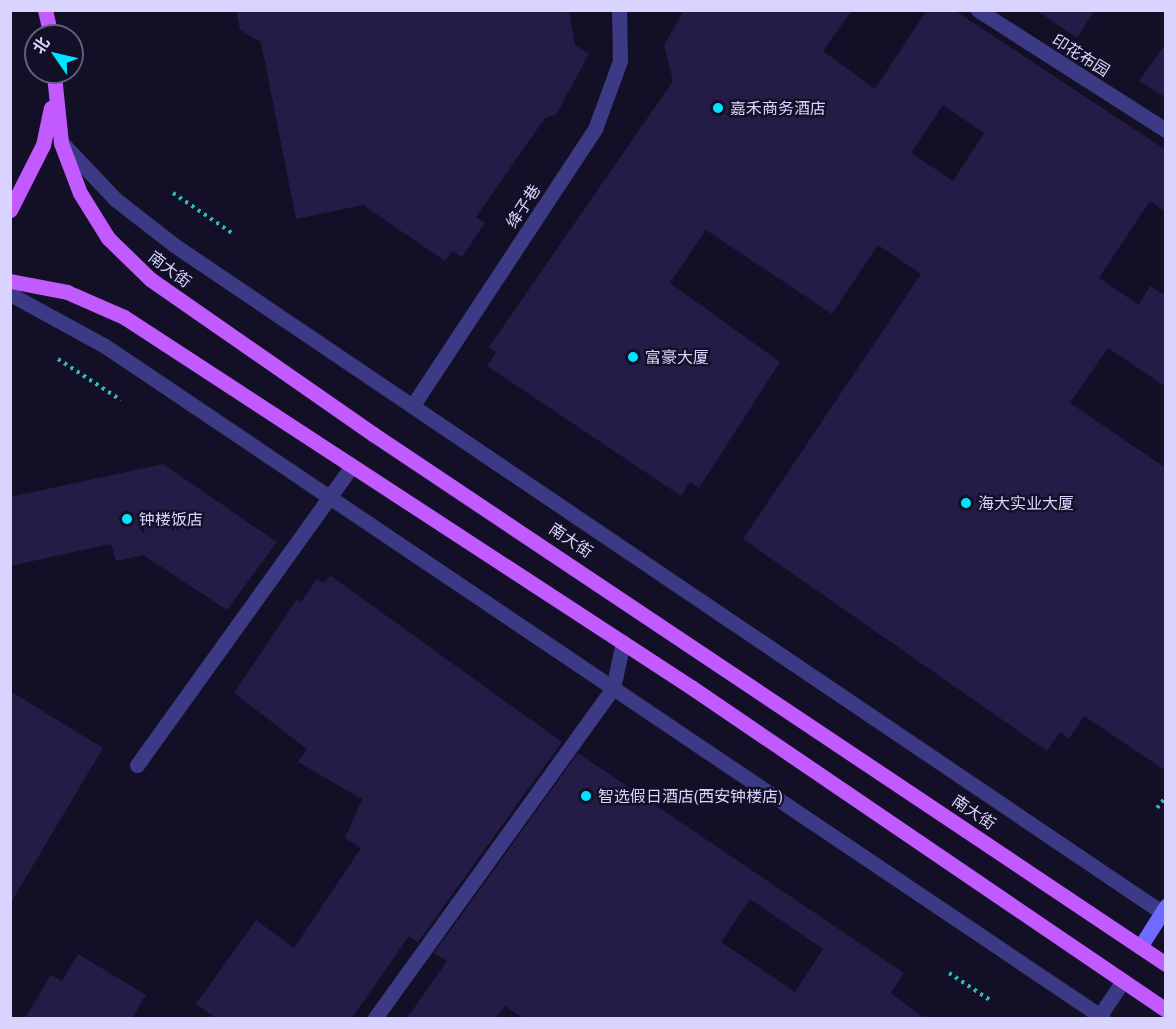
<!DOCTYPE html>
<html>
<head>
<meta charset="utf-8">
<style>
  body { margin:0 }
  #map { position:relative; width:1176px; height:1029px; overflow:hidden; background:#130f26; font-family:"Archivo Narrow","Noto Sans SC",sans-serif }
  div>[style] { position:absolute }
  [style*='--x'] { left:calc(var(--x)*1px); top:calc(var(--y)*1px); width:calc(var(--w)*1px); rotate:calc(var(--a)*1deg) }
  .building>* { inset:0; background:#241b47 }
  .path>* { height:4px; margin-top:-2px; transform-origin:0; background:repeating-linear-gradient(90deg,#2fb8b0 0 3px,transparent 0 7.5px) }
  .lane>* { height:15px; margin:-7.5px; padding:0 7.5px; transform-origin:7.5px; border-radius:7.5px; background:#3d3a85 }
  .street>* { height:15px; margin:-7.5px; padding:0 7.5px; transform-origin:7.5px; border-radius:7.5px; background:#3d3a85 }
  .secondary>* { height:15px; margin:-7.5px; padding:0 7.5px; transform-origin:7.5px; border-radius:7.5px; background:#6f6bff }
  .primary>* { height:15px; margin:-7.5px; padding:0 7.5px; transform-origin:7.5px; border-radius:7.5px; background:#c25bff }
  .dots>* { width:16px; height:16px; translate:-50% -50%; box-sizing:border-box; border:3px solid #130f26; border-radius:50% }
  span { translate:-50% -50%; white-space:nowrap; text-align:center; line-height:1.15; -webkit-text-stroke:4.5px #130f26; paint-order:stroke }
  .street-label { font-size:16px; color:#d9d4ff }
  .poi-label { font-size:16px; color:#d9d4ff }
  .left { translate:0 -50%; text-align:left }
  .frame { position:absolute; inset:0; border:12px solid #d9d4ff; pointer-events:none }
  .north { position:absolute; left:24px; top:24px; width:60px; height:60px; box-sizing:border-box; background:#130f26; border:2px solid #625e7d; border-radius:50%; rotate:304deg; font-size:16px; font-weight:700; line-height:24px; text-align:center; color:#d9d4ff }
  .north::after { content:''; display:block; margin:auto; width:21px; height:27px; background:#00e5ff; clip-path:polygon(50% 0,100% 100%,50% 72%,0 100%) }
</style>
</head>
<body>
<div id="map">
  <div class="building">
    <i style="clip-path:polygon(236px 10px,569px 10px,575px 45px,589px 54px,556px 115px,545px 118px,476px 217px,485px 223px,462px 257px,452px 251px,445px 261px,363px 205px,296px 219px,261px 42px,240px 30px)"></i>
    <i style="clip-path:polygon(evenodd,684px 10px,852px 10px,823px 51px,875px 89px,927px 10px,954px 10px,1166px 150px,1166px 212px,1150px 201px,1099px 278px,1139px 305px,1150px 286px,1166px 296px,1166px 387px,1108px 348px,1070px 403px,1166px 468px,1166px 771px,1084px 716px,1069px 739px,1060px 732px,1047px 751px,743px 539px,921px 274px,878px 245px,832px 314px,706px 230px,670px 283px,780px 362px,699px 488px,690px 482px,681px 496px,487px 366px,496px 352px,489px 347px,673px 81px,664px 45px,684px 10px,943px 105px,984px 133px,953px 181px,911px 153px,943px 105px)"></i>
    <i style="clip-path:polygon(1036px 10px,1095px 10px,1077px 38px)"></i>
    <i style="clip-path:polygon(1166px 43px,1166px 98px,1139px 81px)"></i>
    <i style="clip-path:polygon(163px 464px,277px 542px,227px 610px,143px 555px,116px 561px,111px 544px,10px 566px,10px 497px)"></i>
    <i style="clip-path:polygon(331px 576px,562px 742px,418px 942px,409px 936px,352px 1018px,216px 1018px,196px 1004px,256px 920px,294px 948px,361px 848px,345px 838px,362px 799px,298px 762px,307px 749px,234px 693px,297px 599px,301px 602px,317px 579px,323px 583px)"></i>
    <i style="clip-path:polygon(10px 691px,103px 748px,10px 904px)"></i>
    <i style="clip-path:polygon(evenodd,578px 753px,904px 973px,891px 993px,924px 1018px,523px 1018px,505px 1006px,496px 1018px,407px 1018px,447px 961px,434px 953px,578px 753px,750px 899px,823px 949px,795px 992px,721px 942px,750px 899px)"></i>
    <i style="clip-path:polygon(78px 954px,146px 995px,132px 1018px,25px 1018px,51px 975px,62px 981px)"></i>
  </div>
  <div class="path">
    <i style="--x:173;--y:193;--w:71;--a:34.1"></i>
    <i style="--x:58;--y:359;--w:75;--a:33.1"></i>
    <i style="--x:1157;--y:808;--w:14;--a:-51"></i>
    <i style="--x:949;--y:973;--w:49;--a:33.4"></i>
  </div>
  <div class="lane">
    <i style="--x:137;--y:765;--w:365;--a:-54.3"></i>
  </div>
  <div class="street">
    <i style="--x:978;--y:10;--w:223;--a:32.6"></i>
    <i style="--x:63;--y:144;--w:76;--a:46.6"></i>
    <i style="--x:115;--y:199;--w:75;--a:37.9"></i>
    <i style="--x:174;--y:245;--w:1197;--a:34.04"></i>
    <i style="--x:10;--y:294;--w:108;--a:28.7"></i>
    <i style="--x:105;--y:346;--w:1203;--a:33.95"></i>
    <i style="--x:413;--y:405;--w:331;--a:-56.6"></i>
    <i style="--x:595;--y:129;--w:72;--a:-69.8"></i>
    <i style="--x:620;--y:61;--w:51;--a:-91.1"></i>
    <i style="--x:375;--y:1018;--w:407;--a:-54.2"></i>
    <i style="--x:613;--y:688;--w:47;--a:-77.7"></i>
    <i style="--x:1098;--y:1018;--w:45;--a:-56"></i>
  </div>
  <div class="secondary">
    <i style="--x:1140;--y:947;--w:49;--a:-57.6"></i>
  </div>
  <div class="primary">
    <i style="--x:45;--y:10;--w:27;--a:77"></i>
    <i style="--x:54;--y:75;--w:68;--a:84.1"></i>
    <i style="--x:61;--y:143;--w:53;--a:69.2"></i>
    <i style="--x:80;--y:193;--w:53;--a:58.1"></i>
    <i style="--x:108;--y:238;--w:59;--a:44.3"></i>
    <i style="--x:150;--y:279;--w:272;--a:34.8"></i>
    <i style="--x:373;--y:434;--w:954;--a:33.76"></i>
    <i style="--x:10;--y:210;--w:73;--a:-63.1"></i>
    <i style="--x:43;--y:145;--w:38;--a:-78"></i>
    <i style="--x:10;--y:281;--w:58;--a:10.9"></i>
    <i style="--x:67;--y:292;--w:62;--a:23.7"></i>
    <i style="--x:124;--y:317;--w:677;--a:33.13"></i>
    <i style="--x:691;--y:687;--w:574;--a:34.22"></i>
  </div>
  <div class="dots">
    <i style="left:718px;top:108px;background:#00e5ff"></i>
    <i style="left:633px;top:357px;background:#00e5ff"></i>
    <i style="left:966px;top:503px;background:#00e5ff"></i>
    <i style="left:127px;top:519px;background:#00e5ff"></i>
    <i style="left:586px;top:796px;background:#00e5ff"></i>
  </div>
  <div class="street-label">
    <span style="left:1081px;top:55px;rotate:32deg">印花布园</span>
    <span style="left:523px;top:206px;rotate:-57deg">绛子巷</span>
    <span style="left:170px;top:269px;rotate:37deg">南大街</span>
    <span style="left:571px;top:540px;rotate:34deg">南大街</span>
    <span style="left:974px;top:812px;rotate:34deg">南大街</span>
  </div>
  <div class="poi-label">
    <span class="left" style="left:730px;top:108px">嘉禾商务酒店</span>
    <span class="left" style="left:645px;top:357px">富豪大厦</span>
    <span class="left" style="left:978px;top:503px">海大实业大厦</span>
    <span class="left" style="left:139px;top:519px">钟楼饭店</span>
    <span class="left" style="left:598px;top:796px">智选假日酒店(西安钟楼店)</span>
  </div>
  <div class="frame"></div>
  <div class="north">北</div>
</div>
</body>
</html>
